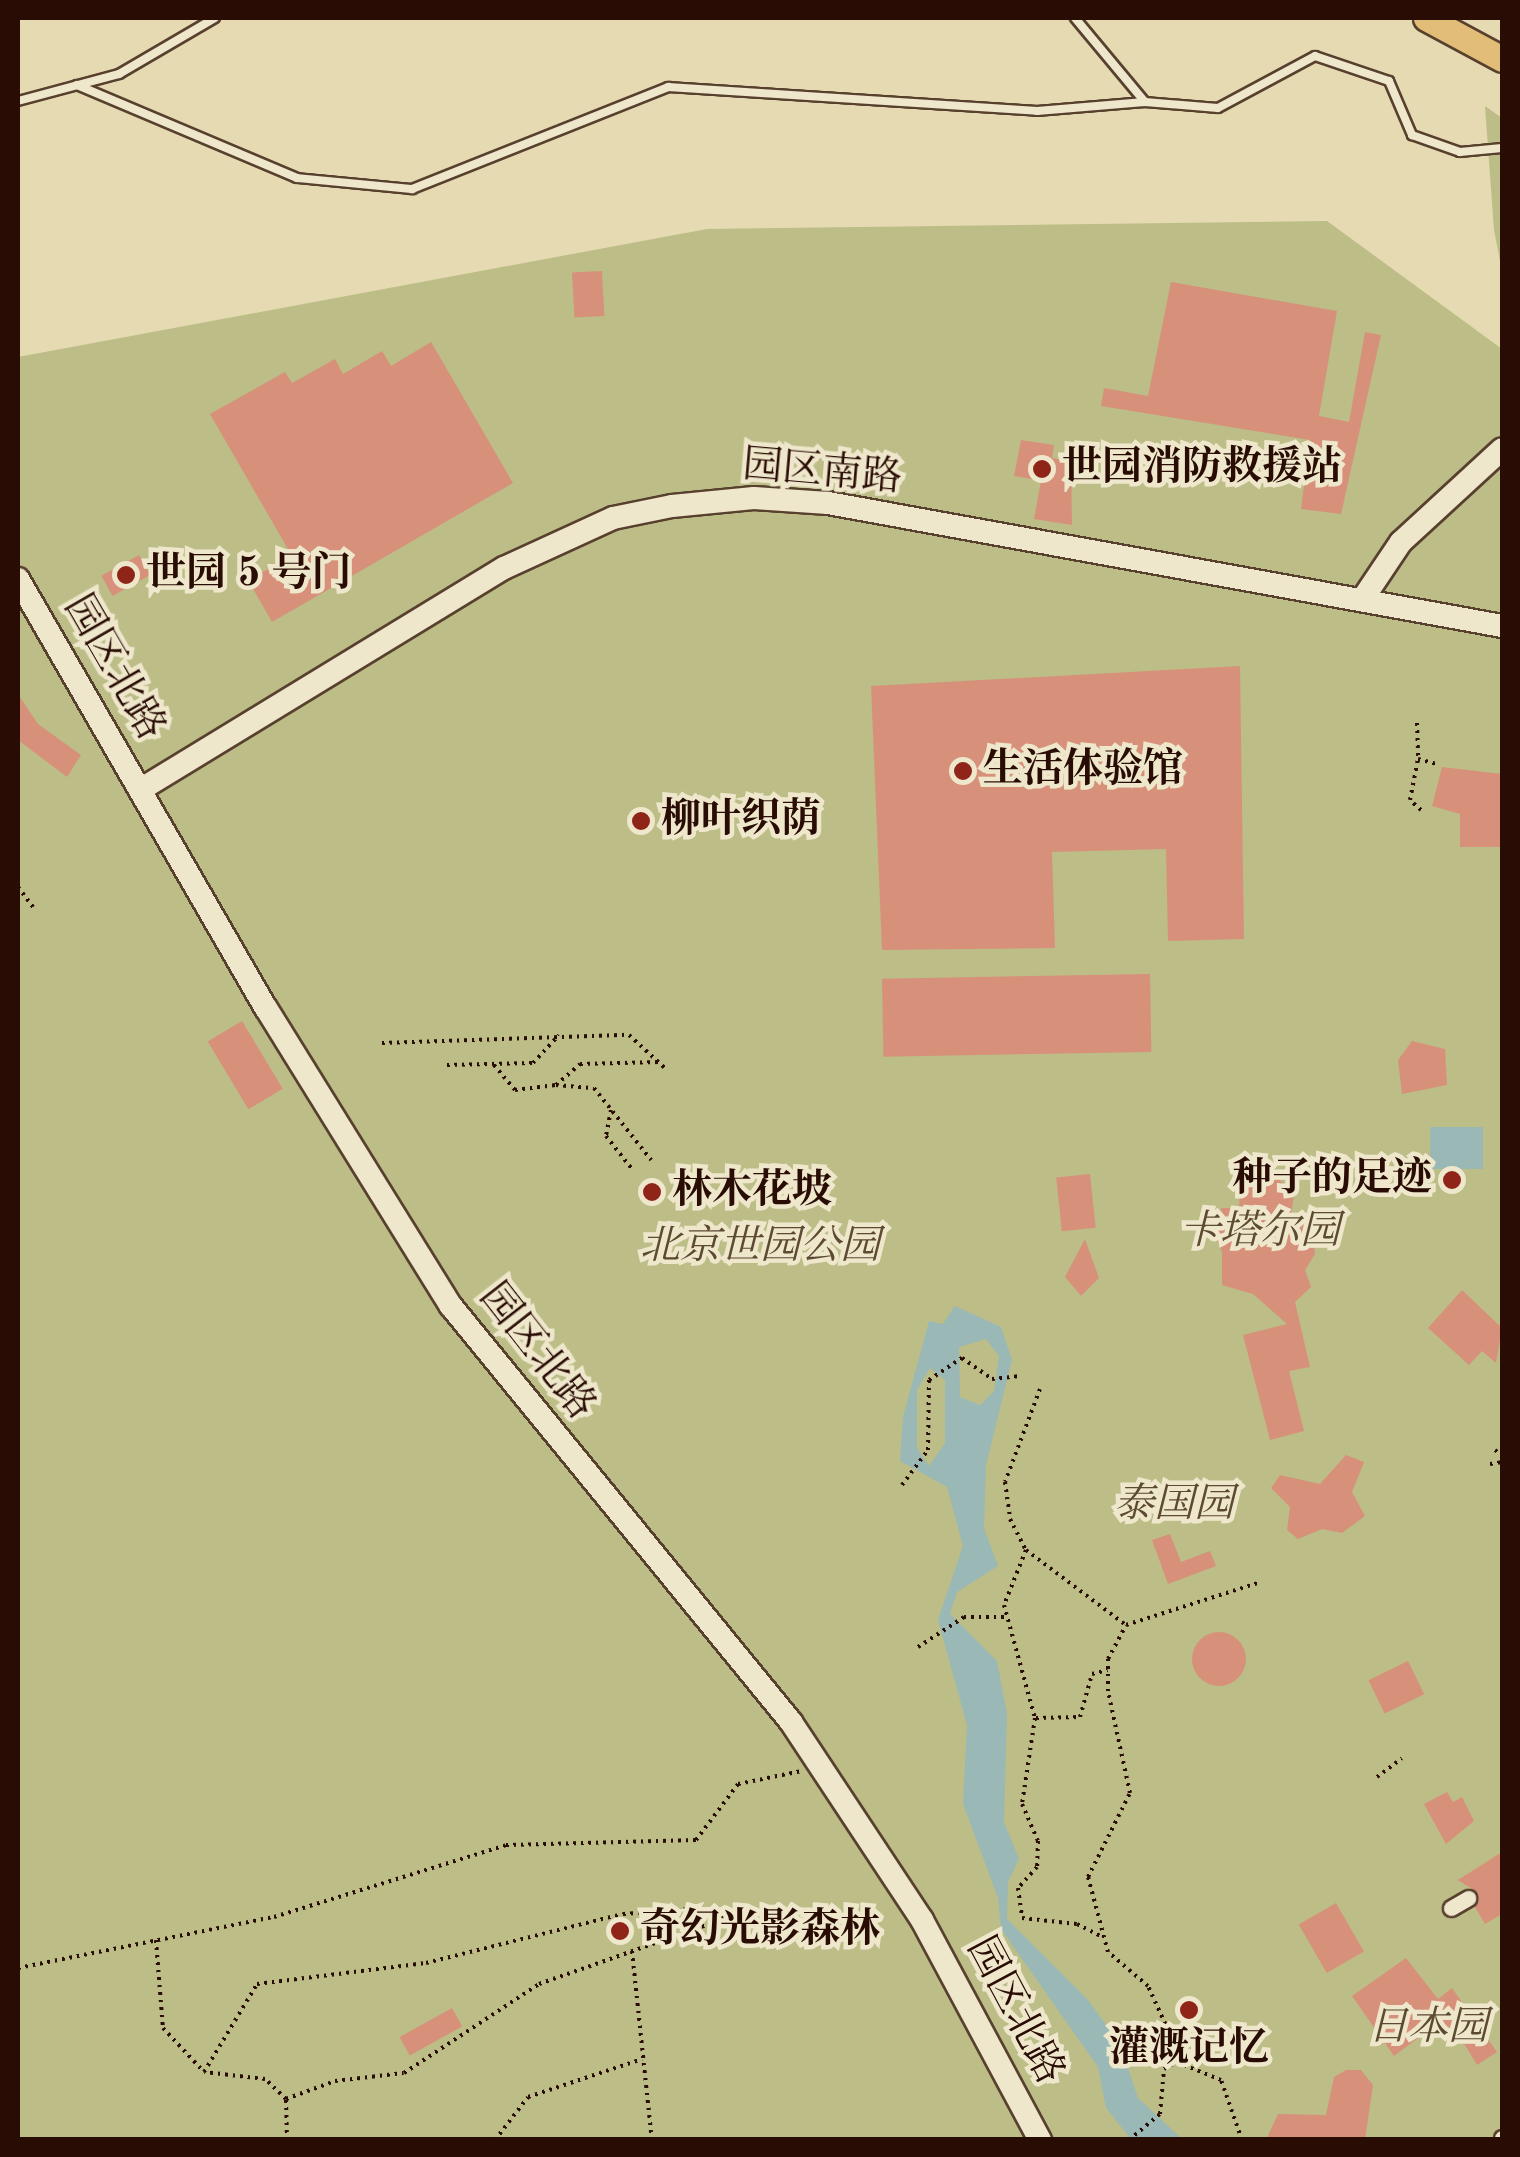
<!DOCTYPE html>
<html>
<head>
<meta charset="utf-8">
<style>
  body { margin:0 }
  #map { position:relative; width:1520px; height:2157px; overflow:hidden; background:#e5dab1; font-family:"Old Standard TT","Noto Serif SC",serif }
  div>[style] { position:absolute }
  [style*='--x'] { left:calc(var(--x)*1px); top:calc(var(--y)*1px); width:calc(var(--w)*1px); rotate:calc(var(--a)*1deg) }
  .green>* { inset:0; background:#bcbd87 }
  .water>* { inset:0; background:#9ab8b6; transform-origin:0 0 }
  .building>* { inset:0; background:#d7917b; transform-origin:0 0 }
  .round { border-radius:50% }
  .path>* { height:4px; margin-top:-2px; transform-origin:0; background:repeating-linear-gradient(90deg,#290c03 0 2.5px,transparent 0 7.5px) }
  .roads { filter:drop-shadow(2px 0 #58402e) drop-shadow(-2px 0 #58402e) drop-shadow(0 2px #58402e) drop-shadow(0 -2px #58402e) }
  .lane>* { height:8px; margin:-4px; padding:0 4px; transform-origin:4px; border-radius:4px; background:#eee7cc }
  .street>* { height:15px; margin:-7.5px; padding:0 7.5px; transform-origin:7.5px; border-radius:7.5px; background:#eee7cc }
  .secondary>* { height:22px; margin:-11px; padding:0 11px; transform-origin:11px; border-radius:11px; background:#eee7cc }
  .primary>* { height:25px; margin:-12.5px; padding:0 12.5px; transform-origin:12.5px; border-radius:12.5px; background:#e2bd78 }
  .dots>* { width:28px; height:28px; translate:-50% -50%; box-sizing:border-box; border:5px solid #eee7cc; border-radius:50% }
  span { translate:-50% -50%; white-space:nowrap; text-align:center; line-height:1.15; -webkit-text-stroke:9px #eee7cc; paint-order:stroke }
  .poi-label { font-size:40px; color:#290c03; font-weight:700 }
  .left { translate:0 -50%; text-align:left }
  .right { translate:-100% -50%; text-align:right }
  .street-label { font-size:40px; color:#290c03 }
  .park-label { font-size:40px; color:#5c4a31; font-style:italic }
  .frame { position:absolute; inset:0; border:20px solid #290c03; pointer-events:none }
</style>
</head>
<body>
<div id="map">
  <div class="green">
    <i style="clip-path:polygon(1485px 106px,1502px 118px,1502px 271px,1494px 230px)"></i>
    <i style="clip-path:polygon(1327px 221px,1502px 349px,1502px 2139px,18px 2140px,18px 357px,707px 229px)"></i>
  </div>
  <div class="water">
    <i style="left:1483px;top:1127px;width:42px;height:53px;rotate:90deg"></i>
    <i style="clip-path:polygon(evenodd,955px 1306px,1001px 1327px,1012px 1360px,986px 1465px,984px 1528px,998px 1566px,957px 1592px,950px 1614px,997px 1661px,1007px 1713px,1004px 1822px,1019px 1859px,1008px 1882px,1007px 1919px,1088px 2000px,1120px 2044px,1138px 2098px,1182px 2139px,1131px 2139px,1106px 2108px,1098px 2067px,1001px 1929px,998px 1898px,963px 1804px,967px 1725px,938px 1620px,963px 1546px,947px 1487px,900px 1461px,903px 1417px,929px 1321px,943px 1324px,955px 1306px,986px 1339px,999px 1356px,994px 1391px,980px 1405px,960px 1397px,959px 1347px,986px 1339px,955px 1306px,930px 1368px,945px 1380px,945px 1443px,929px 1466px,917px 1448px,917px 1390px,930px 1368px)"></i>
  </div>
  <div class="building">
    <i style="left:602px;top:271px;width:45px;height:30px;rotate:87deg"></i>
    <i style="clip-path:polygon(1171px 282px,1337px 311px,1319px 416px,1349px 422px,1365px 332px,1381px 335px,1341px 514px,1301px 509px,1310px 440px,1101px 406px,1104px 388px,1148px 396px)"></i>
    <i style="clip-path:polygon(431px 342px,513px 483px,272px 622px,248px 580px,292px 556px,210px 414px,285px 372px,292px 383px,335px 359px,343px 374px,382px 351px,391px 366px)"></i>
    <i style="clip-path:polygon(1021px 440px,1054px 445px,1052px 458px,1071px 462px,1072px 525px,1034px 519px,1041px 481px,1014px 476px)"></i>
    <i style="left:139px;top:555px;width:23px;height:43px;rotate:61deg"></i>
    <i style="clip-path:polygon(1240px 666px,1244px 939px,1168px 941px,1166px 849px,1052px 852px,1055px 948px,882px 950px,871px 686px)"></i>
    <i style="clip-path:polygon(18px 694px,38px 724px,81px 755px,67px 777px,18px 740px)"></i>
    <i style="clip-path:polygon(1442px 767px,1502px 774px,1502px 847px,1460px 847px,1460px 814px,1432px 806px)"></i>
    <i style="left:1150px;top:974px;width:78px;height:268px;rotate:89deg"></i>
    <i style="left:242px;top:1021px;width:79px;height:40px;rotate:59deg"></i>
    <i style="clip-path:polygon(1412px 1041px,1445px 1049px,1447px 1085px,1402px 1094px,1398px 1060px)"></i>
    <i style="left:1090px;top:1174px;width:54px;height:34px;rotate:84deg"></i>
    <i style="clip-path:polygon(1276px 1176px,1294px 1195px,1291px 1215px,1313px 1233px,1315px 1254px,1305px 1270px,1311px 1287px,1295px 1302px,1310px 1367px,1289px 1371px,1304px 1431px,1270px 1440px,1243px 1335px,1287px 1324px,1253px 1294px,1222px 1285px,1222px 1252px,1211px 1225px,1222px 1208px,1239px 1208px,1240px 1190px)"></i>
    <i style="clip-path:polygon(1085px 1239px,1099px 1278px,1081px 1296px,1065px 1277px)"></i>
    <i style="clip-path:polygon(1462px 1290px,1502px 1328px,1496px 1363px,1482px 1351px,1469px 1365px,1428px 1328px)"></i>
    <i style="clip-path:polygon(1346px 1455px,1364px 1462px,1352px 1492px,1365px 1516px,1342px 1533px,1322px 1529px,1298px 1539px,1287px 1530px,1290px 1507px,1271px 1488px,1280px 1475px,1320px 1484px)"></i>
    <i style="clip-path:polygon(1170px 1534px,1181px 1562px,1210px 1551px,1216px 1566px,1168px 1584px,1152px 1540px)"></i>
    <i class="round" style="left:1192px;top:1632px;width:54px;height:54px"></i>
    <i style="left:1408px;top:1661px;width:37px;height:44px;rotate:64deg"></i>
    <i style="clip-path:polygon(1447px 1792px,1453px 1802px,1462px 1797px,1474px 1821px,1446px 1844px,1424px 1804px)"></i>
    <i style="clip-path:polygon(1502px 1852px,1502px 1914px,1485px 1924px,1475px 1907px,1477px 1892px,1458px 1880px)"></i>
    <i style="left:1336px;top:1903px;width:56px;height:43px;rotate:60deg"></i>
    <i style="clip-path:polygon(1406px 1958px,1438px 1999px,1452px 1988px,1497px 2052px,1477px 2065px,1465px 2045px,1433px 2027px,1394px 2056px,1352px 1996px)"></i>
    <i style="left:452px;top:2008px;width:21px;height:60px;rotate:61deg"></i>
    <i style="clip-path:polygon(1346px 2070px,1361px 2070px,1373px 2085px,1365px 2140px,1266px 2140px,1278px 2114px,1326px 2115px,1334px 2077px)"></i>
  </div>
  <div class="path">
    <i style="--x:1417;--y:723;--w:36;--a:88"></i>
    <i style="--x:1421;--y:810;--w:15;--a:-138"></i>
    <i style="--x:1410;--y:800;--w:42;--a:-79"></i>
    <i style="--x:1418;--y:759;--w:20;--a:15"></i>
    <i style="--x:18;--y:887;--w:25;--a:53"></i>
    <i style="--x:382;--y:1043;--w:247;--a:-1.9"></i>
    <i style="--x:629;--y:1035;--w:52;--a:42.6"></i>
    <i style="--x:447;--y:1065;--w:86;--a:-1.3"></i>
    <i style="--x:533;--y:1063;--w:38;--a:-47"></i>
    <i style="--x:494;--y:1065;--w:33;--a:50"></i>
    <i style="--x:515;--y:1090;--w:41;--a:-7"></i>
    <i style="--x:556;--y:1085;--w:32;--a:-41"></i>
    <i style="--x:580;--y:1064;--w:80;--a:-1.4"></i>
    <i style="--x:556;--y:1085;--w:38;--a:5"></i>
    <i style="--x:594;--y:1088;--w:92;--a:51.6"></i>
    <i style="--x:611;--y:1110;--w:26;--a:101"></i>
    <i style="--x:606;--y:1136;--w:42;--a:51.8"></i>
    <i style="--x:1040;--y:1389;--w:99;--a:110.6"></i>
    <i style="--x:1005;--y:1482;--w:37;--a:82"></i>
    <i style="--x:1010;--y:1519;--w:35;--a:63"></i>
    <i style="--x:1026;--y:1550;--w:125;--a:36.9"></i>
    <i style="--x:1495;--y:1450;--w:9;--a:36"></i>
    <i style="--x:1490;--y:1464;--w:12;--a:-9"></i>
    <i style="--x:902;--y:1485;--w:44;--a:-53.4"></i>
    <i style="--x:928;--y:1450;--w:70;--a:-89.2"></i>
    <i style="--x:929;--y:1380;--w:40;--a:-34"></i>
    <i style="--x:962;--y:1358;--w:37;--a:35"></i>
    <i style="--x:992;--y:1379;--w:28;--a:-6"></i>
    <i style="--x:1026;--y:1550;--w:59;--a:111.8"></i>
    <i style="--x:1004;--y:1605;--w:117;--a:74.7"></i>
    <i style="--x:1035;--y:1718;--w:87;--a:98.6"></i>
    <i style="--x:1022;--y:1804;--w:40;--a:66.6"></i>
    <i style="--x:1038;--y:1841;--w:26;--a:92"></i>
    <i style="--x:1037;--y:1867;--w:28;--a:132"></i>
    <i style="--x:1018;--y:1888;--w:30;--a:82"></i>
    <i style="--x:1022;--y:1918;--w:55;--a:6.2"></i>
    <i style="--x:1077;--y:1924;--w:29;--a:27"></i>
    <i style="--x:918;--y:1647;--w:55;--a:-33.1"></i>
    <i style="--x:964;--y:1617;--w:42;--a:0"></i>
    <i style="--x:1036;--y:1718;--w:44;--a:-1.3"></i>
    <i style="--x:1080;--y:1717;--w:45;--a:-74.4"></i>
    <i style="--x:1092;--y:1674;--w:16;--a:-14"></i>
    <i style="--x:1377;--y:1777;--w:31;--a:-37"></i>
    <i style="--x:156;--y:1940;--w:88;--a:85.5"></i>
    <i style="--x:163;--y:2028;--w:60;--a:47"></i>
    <i style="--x:632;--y:1951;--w:190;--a:84"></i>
    <i style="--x:18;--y:1968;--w:261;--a:-11.3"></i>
    <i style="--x:274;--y:1917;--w:243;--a:-17.2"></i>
    <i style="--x:506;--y:1845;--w:190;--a:-1.5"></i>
    <i style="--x:696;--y:1840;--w:70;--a:-53.1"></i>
    <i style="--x:738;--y:1784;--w:65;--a:-11.5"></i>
    <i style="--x:286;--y:2099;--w:29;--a:-136"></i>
    <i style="--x:265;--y:2079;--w:61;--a:-173.5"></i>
    <i style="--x:204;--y:2072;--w:103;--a:-58.9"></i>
    <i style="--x:257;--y:1984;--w:170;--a:-7.1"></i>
    <i style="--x:426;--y:1963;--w:203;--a:-14"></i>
    <i style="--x:623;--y:1914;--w:69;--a:-4.1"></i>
    <i style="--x:692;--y:1909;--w:34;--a:17"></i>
    <i style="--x:287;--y:2140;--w:41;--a:-91.4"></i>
    <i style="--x:286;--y:2099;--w:52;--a:-20.2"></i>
    <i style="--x:335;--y:2081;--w:69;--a:-6.6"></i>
    <i style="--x:404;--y:2073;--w:162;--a:-33.4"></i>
    <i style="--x:539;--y:1984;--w:196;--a:-19.4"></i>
    <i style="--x:724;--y:1919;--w:49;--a:14.3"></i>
    <i style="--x:771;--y:1931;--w:107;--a:-8.1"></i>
    <i style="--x:420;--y:2140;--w:2;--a:-90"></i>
    <i style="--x:495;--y:2140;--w:54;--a:-52.5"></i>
    <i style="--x:528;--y:2097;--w:120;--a:-18.4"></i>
    <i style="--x:1129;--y:2140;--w:40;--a:-40"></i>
    <i style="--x:1160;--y:2114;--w:45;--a:-84.9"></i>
    <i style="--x:1164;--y:2069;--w:21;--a:-29"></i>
    <i style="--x:1242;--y:2140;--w:64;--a:-109.3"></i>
    <i style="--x:1221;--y:2080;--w:40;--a:-158"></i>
    <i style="--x:1184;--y:2065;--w:87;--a:-114.5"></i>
    <i style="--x:1148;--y:1986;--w:52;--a:-139.6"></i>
    <i style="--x:1108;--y:1952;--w:78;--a:-104.9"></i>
    <i style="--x:1088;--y:1877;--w:94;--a:-63.4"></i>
    <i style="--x:1130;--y:1793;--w:104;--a:-102.2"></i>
    <i style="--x:1108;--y:1691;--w:32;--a:-90"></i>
    <i style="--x:1108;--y:1659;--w:38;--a:-62"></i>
    <i style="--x:1126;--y:1625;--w:142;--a:-17.7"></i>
  </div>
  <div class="roads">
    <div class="lane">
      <i style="--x:1075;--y:18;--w:109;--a:50.2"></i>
      <i style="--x:77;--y:85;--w:239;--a:22.9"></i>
      <i style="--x:297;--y:178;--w:116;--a:5.5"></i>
      <i style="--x:412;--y:189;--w:276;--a:-21.7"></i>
      <i style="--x:668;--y:87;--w:370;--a:3.7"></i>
      <i style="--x:1037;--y:111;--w:108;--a:-4.8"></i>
      <i style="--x:1145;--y:102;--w:73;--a:4.7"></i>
      <i style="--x:1218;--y:108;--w:110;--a:-28.2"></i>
      <i style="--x:1315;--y:56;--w:78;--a:18.7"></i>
      <i style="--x:1389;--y:81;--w:59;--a:66.9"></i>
      <i style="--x:1412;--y:135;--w:51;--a:19.5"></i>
      <i style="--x:1460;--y:152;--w:42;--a:-5.4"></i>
      <i style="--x:18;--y:101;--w:105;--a:-15"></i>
      <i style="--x:119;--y:74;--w:111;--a:-30.3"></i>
    </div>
    <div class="street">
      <i style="--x:1451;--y:1908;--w:20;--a:-30"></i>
      <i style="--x:1502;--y:2140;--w:2;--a:-90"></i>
    </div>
    <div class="secondary">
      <i style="--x:18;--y:579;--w:496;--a:60"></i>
      <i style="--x:266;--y:1008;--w:351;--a:58.2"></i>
      <i style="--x:451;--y:1306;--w:537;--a:50.74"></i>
      <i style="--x:791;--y:1722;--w:237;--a:56.5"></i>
      <i style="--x:922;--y:1920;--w:250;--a:61.8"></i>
      <i style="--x:1364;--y:597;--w:66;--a:-56.1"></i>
      <i style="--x:1401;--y:542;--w:137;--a:-42.6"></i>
      <i style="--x:140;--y:790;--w:426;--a:-31.4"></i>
      <i style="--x:504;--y:568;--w:120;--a:-24.6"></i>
      <i style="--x:613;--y:518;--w:60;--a:-11.5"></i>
      <i style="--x:672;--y:506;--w:82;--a:-5.6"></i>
      <i style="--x:754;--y:498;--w:74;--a:3.9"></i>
      <i style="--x:828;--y:503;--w:685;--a:10.34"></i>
    </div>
    <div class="primary">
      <i style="--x:1426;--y:18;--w:86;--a:28.3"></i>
    </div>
  </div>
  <div class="dots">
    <i style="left:1042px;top:469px;background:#8f2418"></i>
    <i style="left:126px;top:575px;background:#8f2418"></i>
    <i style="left:963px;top:771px;background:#8f2418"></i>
    <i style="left:641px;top:821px;background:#8f2418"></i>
    <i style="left:1452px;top:1180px;background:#8f2418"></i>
    <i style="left:652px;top:1192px;background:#8f2418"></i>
    <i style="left:620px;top:1931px;background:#8f2418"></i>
    <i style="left:1189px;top:2010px;background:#8f2418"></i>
  </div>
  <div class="poi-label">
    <span class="left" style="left:1062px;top:469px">世园消防救援站</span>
    <span class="left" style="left:146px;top:575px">世园 5 号门</span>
    <span class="left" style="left:983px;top:771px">生活体验馆</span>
    <span class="left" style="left:661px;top:821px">柳叶织荫</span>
    <span class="right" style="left:1432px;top:1180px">种子的足迹</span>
    <span class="left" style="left:672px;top:1192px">林木花坡</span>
    <span class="left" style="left:640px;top:1931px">奇幻光影森林</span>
    <span style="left:1189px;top:2050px">灌溉记忆</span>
  </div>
  <div class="street-label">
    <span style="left:822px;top:473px;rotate:5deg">园区南路</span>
    <span style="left:113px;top:668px;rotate:60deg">园区北路</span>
    <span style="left:536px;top:1352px;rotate:52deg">园区北路</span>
    <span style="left:1014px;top:2011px;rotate:62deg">园区北路</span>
  </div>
  <div class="park-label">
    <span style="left:1260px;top:1233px">卡塔尔园</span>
    <span style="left:760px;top:1248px">北京世园公园</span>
    <span style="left:1174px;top:1506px">泰国园</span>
    <span style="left:1428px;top:2029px">日本园</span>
  </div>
  <div class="frame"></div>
</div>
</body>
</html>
